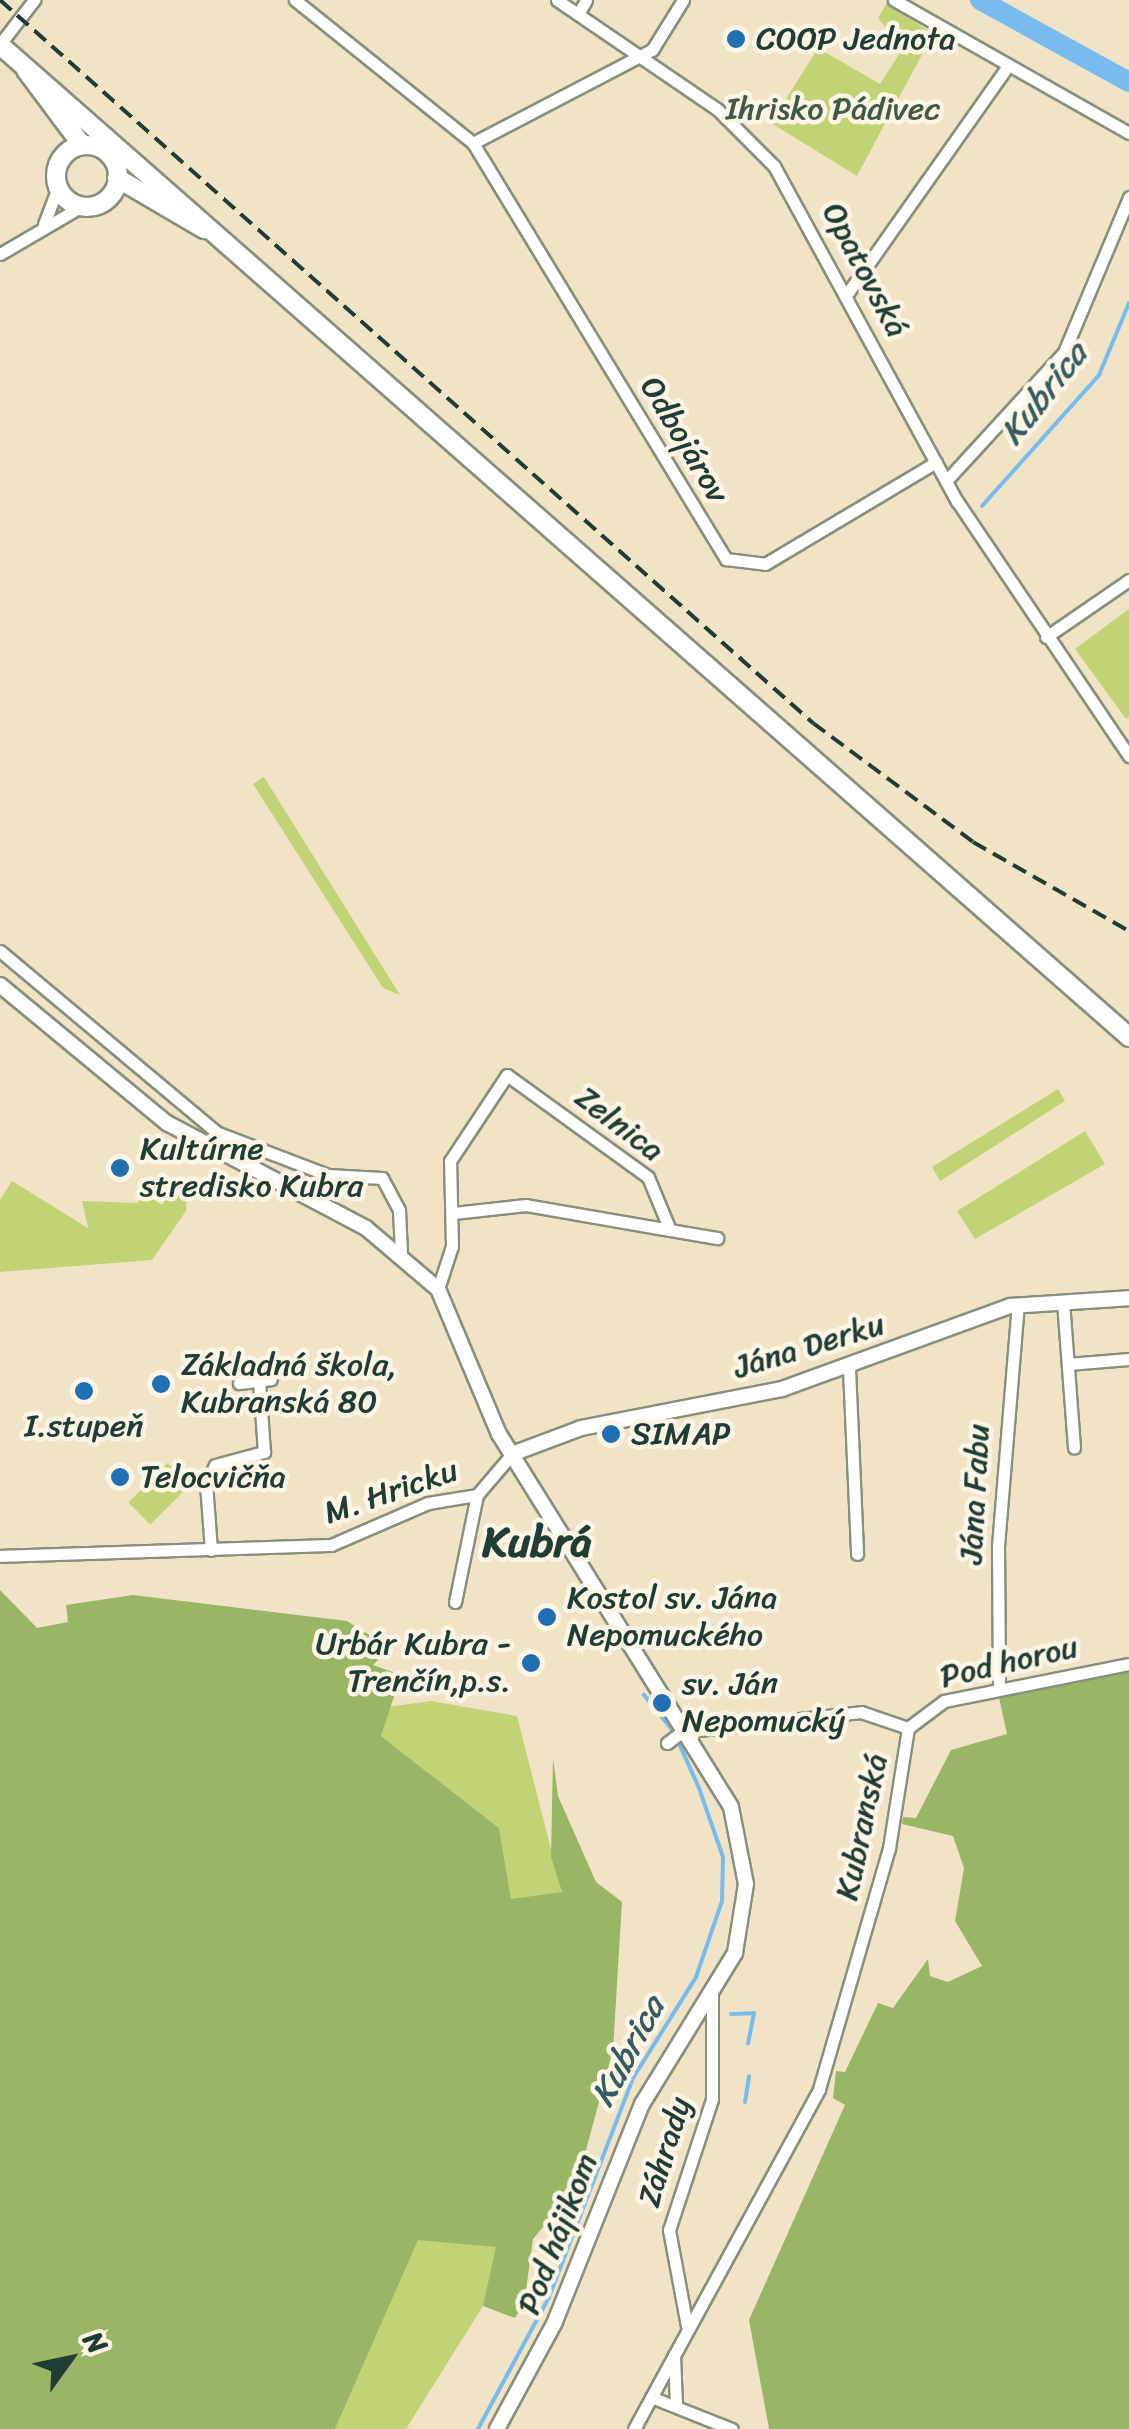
<!DOCTYPE html>
<html>
<head>
<meta charset="utf-8">
<style>
  body { margin:0 }
  #map { position:relative; width:1129px; height:2429px; overflow:hidden; background:#f1e4c6; font-family:Sriracha,sans-serif }
  div>[style] { position:absolute }
  [style*='--x'] { left:calc(var(--x)*1px); top:calc(var(--y)*1px); width:calc(var(--w)*1px); rotate:calc(var(--a)*1deg) }
  .green>* { inset:0; background:#c2d375; transform-origin:0 0 }
  .forest>* { inset:0; background:#99b566 }
  .stream>* { height:4px; margin:-2px; padding:0 2px; transform-origin:2px; border-radius:2px; background:#78bbee }
  .river>* { height:20px; margin:-10px; padding:0 10px; transform-origin:10px; border-radius:10px; background:#78bbee }
  .roads { filter:drop-shadow(2px 0 #88907d) drop-shadow(-2px 0 #88907d) drop-shadow(0 2px #88907d) drop-shadow(0 -2px #88907d) }
  .minor>* { height:11px; margin:-5.5px; padding:0 5.5px; transform-origin:5.5px; border-radius:5.5px; background:#fff }
  .tertiary>* { height:14px; margin:-7px; padding:0 7px; transform-origin:7px; border-radius:7px; background:#fff }
  .primary>* { height:18px; margin:-9px; padding:0 9px; transform-origin:9px; border-radius:9px; background:#fff }
  .primary>.ring { margin:-9px; padding:0; box-sizing:content-box; background:none; border:18px solid #fff; border-radius:50% }
  .rail>* { height:4px; margin-top:-2px; transform-origin:0; background:repeating-linear-gradient(90deg,#1f3d34 0 15px,transparent 0 23px) }
  .dots>* { width:28px; height:28px; translate:-50% -50%; box-sizing:border-box; border:5px solid #fcf5e5; border-radius:50% }
  span { translate:-50% -50%; white-space:nowrap; text-align:center; line-height:1.15; -webkit-text-stroke:9px #fcf5e5; paint-order:stroke }
  .poi-label { font-size:32px; color:#1f3d34 }
  .left { translate:0 -50%; text-align:left }
  .right { translate:-100% -50%; text-align:right }
  .park-label { font-size:32px; color:#405b41 }
  .street-label { font-size:32px; color:#1f3d34 }
  .water-label { font-size:35px; color:#355c62; font-style:italic }
  .district-label { font-size:42px; color:#1f3d34; font-weight:700 }
  .north { position:absolute; left:20px; top:2309px; width:100px; height:100px; -webkit-text-stroke:8px #fcf5e5; paint-order:stroke; rotate:57deg; font-size:28px; font-weight:700; line-height:40px; text-align:center; color:#1f3d34 }
  .north::after { content:''; display:block; margin:auto; width:35px; height:45px; background:#1f3d34; clip-path:polygon(50% 0,100% 100%,50% 72%,0 100%) }
</style>
</head>
<body>
<div id="map">
  <div class="green">
    <i style="clip-path:polygon(887px 3px,933px 34px,857px 176px,771px 123px,818px 48px,880px 84px,903px 48px,878px 18px)"></i>
    <i style="clip-path:polygon(1129px 609px,1129px 717px,1126px 719px,1075px 649px)"></i>
    <i style="clip-path:polygon(264px 777px,400px 995px,383px 988px,253px 784px)"></i>
    <i style="clip-path:polygon(1058px 1089px,1065px 1101px,940px 1181px,932px 1167px)"></i>
    <i style="clip-path:polygon(1085px 1131px,1105px 1164px,975px 1239px,957px 1211px)"></i>
    <i style="clip-path:polygon(12px 1181px,88px 1228px,82px 1201px,138px 1203px,144px 1193px,162px 1205px,177px 1182px,187px 1188px,186px 1211px,152px 1260px,0 1272px,0 1200px)"></i>
    <i style="left:168px;top:1463px;width:31px;height:56px;rotate:45deg"></i>
    <i style="clip-path:polygon(431px 1701px,517px 1716px,562px 1892px,511px 1900px,499px 1828px,381px 1736px,387px 1707px)"></i>
    <i style="clip-path:polygon(418px 2239px,497px 2247px,483px 2306px,406px 2429px,335px 2429px)"></i>
  </div>
  <div class="forest">
    <i style="clip-path:polygon(0 1590px,37px 1628px,68px 1622px,66px 1605px,133px 1595px,347px 1621px,390px 1648px,373px 1665px,401px 1675px,381px 1736px,499px 1828px,511px 1899px,562px 1892px,551px 1857px,553px 1758px,558px 1796px,596px 1882px,622px 1902px,613px 2050px,576px 2187px,533px 2239px,524px 2304px,515px 2318px,483px 2306px,496px 2247px,418px 2240px,335px 2429px,0 2429px)"></i>
    <i style="clip-path:polygon(1129px 1668px,1129px 2429px,769px 2429px,749px 2320px,845px 2105px,833px 2098px,836px 2071px,845px 2072px,878px 2003px,893px 2008px,928px 1959px,930px 1976px,948px 1982px,982px 1966px,955px 1921px,964px 1868px,953px 1836px,902px 1824px,903px 1817px,916px 1818px,951px 1750px,1007px 1734px,998px 1693px)"></i>
  </div>
  <div class="stream">
    <i style="--x:982;--y:506;--w:176;--a:-48.2"></i>
    <i style="--x:1099;--y:375;--w:78;--a:-67.4"></i>
    <i style="--x:731;--y:2014;--w:23;--a:-2"></i>
    <i style="--x:754;--y:2013;--w:31;--a:101"></i>
    <i style="--x:745;--y:2102;--w:26;--a:-81"></i>
    <i style="--x:478;--y:2429;--w:150;--a:-61.7"></i>
    <i style="--x:549;--y:2297;--w:235;--a:-69"></i>
    <i style="--x:633;--y:2078;--w:119;--a:-58"></i>
    <i style="--x:696;--y:1977;--w:80;--a:-71.1"></i>
    <i style="--x:722;--y:1901;--w:44;--a:-88.7"></i>
    <i style="--x:723;--y:1857;--w:73;--a:-109.2"></i>
    <i style="--x:699;--y:1788;--w:61;--a:-114.1"></i>
    <i style="--x:674;--y:1732;--w:48;--a:-129"></i>
  </div>
  <div class="river">
    <i style="--x:980;--y:0;--w:170;--a:28.8"></i>
  </div>
  <div class="roads">
    <div class="minor">
      <i style="--x:295;--y:0;--w:228;--a:38.8"></i>
      <i style="--x:473;--y:143;--w:487;--a:58.7"></i>
      <i style="--x:726;--y:559;--w:39;--a:7"></i>
      <i style="--x:765;--y:564;--w:199;--a:-30.8"></i>
      <i style="--x:557;--y:0;--w:195;--a:34.3"></i>
      <i style="--x:718;--y:110;--w:79;--a:45"></i>
      <i style="--x:774;--y:166;--w:382;--a:61.4"></i>
      <i style="--x:957;--y:501;--w:308;--a:56"></i>
      <i style="--x:894;--y:0;--w:270;--a:29.5"></i>
      <i style="--x:578;--y:14;--w:16;--a:-60"></i>
      <i style="--x:0;--y:44;--w:56;--a:-52.3"></i>
      <i style="--x:473;--y:143;--w:202;--a:-27.5"></i>
      <i style="--x:652;--y:50;--w:59;--a:-58.2"></i>
      <i style="--x:44;--y:224;--w:39;--a:-69"></i>
      <i style="--x:0;--y:254;--w:95;--a:-30.3"></i>
      <i style="--x:847;--y:294;--w:274;--a:-54.8"></i>
      <i style="--x:946;--y:481;--w:175;--a:-47.5"></i>
      <i style="--x:1064;--y:352;--w:168;--a:-67.2"></i>
      <i style="--x:1046;--y:637;--w:101;--a:-34.5"></i>
      <i style="--x:0;--y:951;--w:284;--a:39.9"></i>
      <i style="--x:218;--y:1133;--w:118;--a:20.9"></i>
      <i style="--x:328;--y:1175;--w:54;--a:3.2"></i>
      <i style="--x:382;--y:1178;--w:36;--a:62"></i>
      <i style="--x:399;--y:1210;--w:42;--a:87.3"></i>
      <i style="--x:670;--y:1230;--w:48;--a:9.7"></i>
      <i style="--x:438;--y:1289;--w:45;--a:-72"></i>
      <i style="--x:452;--y:1246;--w:85;--a:-91.3"></i>
      <i style="--x:450;--y:1161;--w:103;--a:-56.5"></i>
      <i style="--x:507;--y:1075;--w:174;--a:35.9"></i>
      <i style="--x:648;--y:1177;--w:57;--a:67.5"></i>
      <i style="--x:670;--y:1230;--w:146;--a:-170.2"></i>
      <i style="--x:526;--y:1205;--w:73;--a:173.7"></i>
      <i style="--x:1063;--y:1301;--w:147;--a:85.7"></i>
      <i style="--x:1068;--y:1364;--w:61;--a:-4.7"></i>
      <i style="--x:849;--y:1368;--w:186;--a:87.5"></i>
      <i style="--x:239;--y:1383;--w:32;--a:-7"></i>
      <i style="--x:211;--y:1550;--w:67;--a:-94.3"></i>
      <i style="--x:206;--y:1483;--w:20;--a:-63"></i>
      <i style="--x:215;--y:1465;--w:51;--a:-14.9"></i>
      <i style="--x:264;--y:1452;--w:71;--a:-94"></i>
      <i style="--x:0;--y:1556;--w:331;--a:-1.9"></i>
      <i style="--x:331;--y:1545;--w:106;--a:-23.4"></i>
      <i style="--x:428;--y:1503;--w:50;--a:-9.3"></i>
      <i style="--x:477;--y:1495;--w:54;--a:-49.5"></i>
      <i style="--x:455;--y:1602;--w:109;--a:-78.4"></i>
      <i style="--x:999;--y:1686;--w:140;--a:-90.4"></i>
      <i style="--x:998;--y:1546;--w:242;--a:-85.3"></i>
      <i style="--x:908;--y:1728;--w:45;--a:-36.9"></i>
      <i style="--x:944;--y:1701;--w:189;--a:-11.3"></i>
      <i style="--x:690;--y:1731;--w:172;--a:-6.3"></i>
      <i style="--x:861;--y:1712;--w:50;--a:18.8"></i>
      <i style="--x:667;--y:1743;--w:25;--a:-37"></i>
      <i style="--x:687;--y:2326;--w:98;--a:-100.6"></i>
      <i style="--x:669;--y:2230;--w:138;--a:-71.8"></i>
      <i style="--x:712;--y:2099;--w:106;--a:-90"></i>
      <i style="--x:674;--y:2355;--w:49;--a:87.7"></i>
      <i style="--x:651;--y:2397;--w:87;--a:21.6"></i>
      <i style="--x:634;--y:2429;--w:387;--a:-61.4"></i>
      <i style="--x:819;--y:2089;--w:251;--a:-73.8"></i>
      <i style="--x:889;--y:1848;--w:121;--a:-81"></i>
    </div>
    <div class="tertiary">
      <i style="--x:0;--y:985;--w:217;--a:39.6"></i>
      <i style="--x:167;--y:1123;--w:225;--a:27.8"></i>
      <i style="--x:366;--y:1228;--w:94;--a:40.3"></i>
      <i style="--x:438;--y:1289;--w:157;--a:67.2"></i>
      <i style="--x:499;--y:1434;--w:439;--a:58.1"></i>
      <i style="--x:731;--y:1807;--w:78;--a:79"></i>
      <i style="--x:746;--y:1884;--w:70;--a:99.1"></i>
      <i style="--x:735;--y:1953;--w:177;--a:121.6"></i>
      <i style="--x:642;--y:2104;--w:235;--a:111.8"></i>
      <i style="--x:555;--y:2322;--w:122;--a:118.5"></i>
      <i style="--x:512;--y:1454;--w:74;--a:-20.6"></i>
      <i style="--x:581;--y:1428;--w:205;--a:-11"></i>
      <i style="--x:782;--y:1389;--w:243;--a:-20"></i>
      <i style="--x:1010;--y:1306;--w:119;--a:-3.8"></i>
    </div>
    <div class="primary">
      <i style="--x:0;--y:45;--w:1503;--a:41.3"></i>
      <i style="--x:26;--y:70;--w:94;--a:53.3"></i>
      <i class="ring" style="left:56px;top:145px;width:44px;height:44px"></i>
      <i style="--x:117;--y:178;--w:101;--a:30.4"></i>
    </div>
  </div>
  <div class="rail">
    <i style="--x:0;--y:0;--w:1088;--a:41.65"></i>
    <i style="--x:813;--y:723;--w:199;--a:36.6"></i>
    <i style="--x:973;--y:842;--w:180;--a:29.7"></i>
  </div>
  <div class="dots">
    <i style="left:736px;top:39px;background:#1f6fb2"></i>
    <i style="left:120px;top:1168px;background:#1f6fb2"></i>
    <i style="left:161px;top:1384px;background:#1f6fb2"></i>
    <i style="left:84px;top:1391px;background:#1f6fb2"></i>
    <i style="left:611px;top:1434px;background:#1f6fb2"></i>
    <i style="left:120px;top:1477px;background:#1f6fb2"></i>
    <i style="left:547px;top:1617px;background:#1f6fb2"></i>
    <i style="left:531px;top:1663px;background:#1f6fb2"></i>
    <i style="left:662px;top:1703px;background:#1f6fb2"></i>
  </div>
  <div class="poi-label">
    <span class="left" style="left:756px;top:39px">COOP Jednota</span>
    <span class="left" style="left:140px;top:1168px">Kultúrne<br>stredisko Kubra</span>
    <span class="left" style="left:181px;top:1384px">Základná škola,<br>Kubranská 80</span>
    <span style="left:84px;top:1426px">I.stupeň</span>
    <span class="left" style="left:631px;top:1434px">SIMAP</span>
    <span class="left" style="left:140px;top:1477px">Telocvičňa</span>
    <span class="left" style="left:567px;top:1617px">Kostol sv. Jána<br>Nepomuckého</span>
    <span class="right" style="left:511px;top:1663px">Urbár Kubra -<br>Trenčín,p.s.</span>
    <span class="left" style="left:682px;top:1703px">sv. Ján<br>Nepomucký</span>
  </div>
  <div class="park-label">
    <span style="left:833px;top:109px">Ihrisko Pádivec</span>
  </div>
  <div class="street-label">
    <span style="left:865px;top:270px;rotate:62deg">Opatovská</span>
    <span style="left:684px;top:440px;rotate:59deg">Odbojárov</span>
    <span style="left:619px;top:1124px;rotate:37deg">Zelnica</span>
    <span style="left:809px;top:1346px;rotate:-17deg">Jána Derku</span>
    <span style="left:391px;top:1492px;rotate:-19deg">M. Hricku</span>
    <span style="left:975px;top:1494px;rotate:-87deg">Jána Fabu</span>
    <span style="left:1009px;top:1662px;rotate:-13deg">Pod horou</span>
    <span style="left:862px;top:1827px;rotate:-78deg">Kubranská</span>
    <span style="left:665px;top:2152px;rotate:-73deg">Záhrady</span>
    <span style="left:558px;top:2234px;rotate:-69deg">Pod hájikom</span>
  </div>
  <div class="water-label">
    <span style="left:1043px;top:393px;rotate:-52deg">Kubrica</span>
    <span style="left:627px;top:2051px;rotate:-62deg">Kubrica</span>
  </div>
  <div class="district-label">
    <span style="left:537px;top:1542px">Kubrá</span>
  </div>
  <div class="north">N</div>
</div>
</body>
</html>
